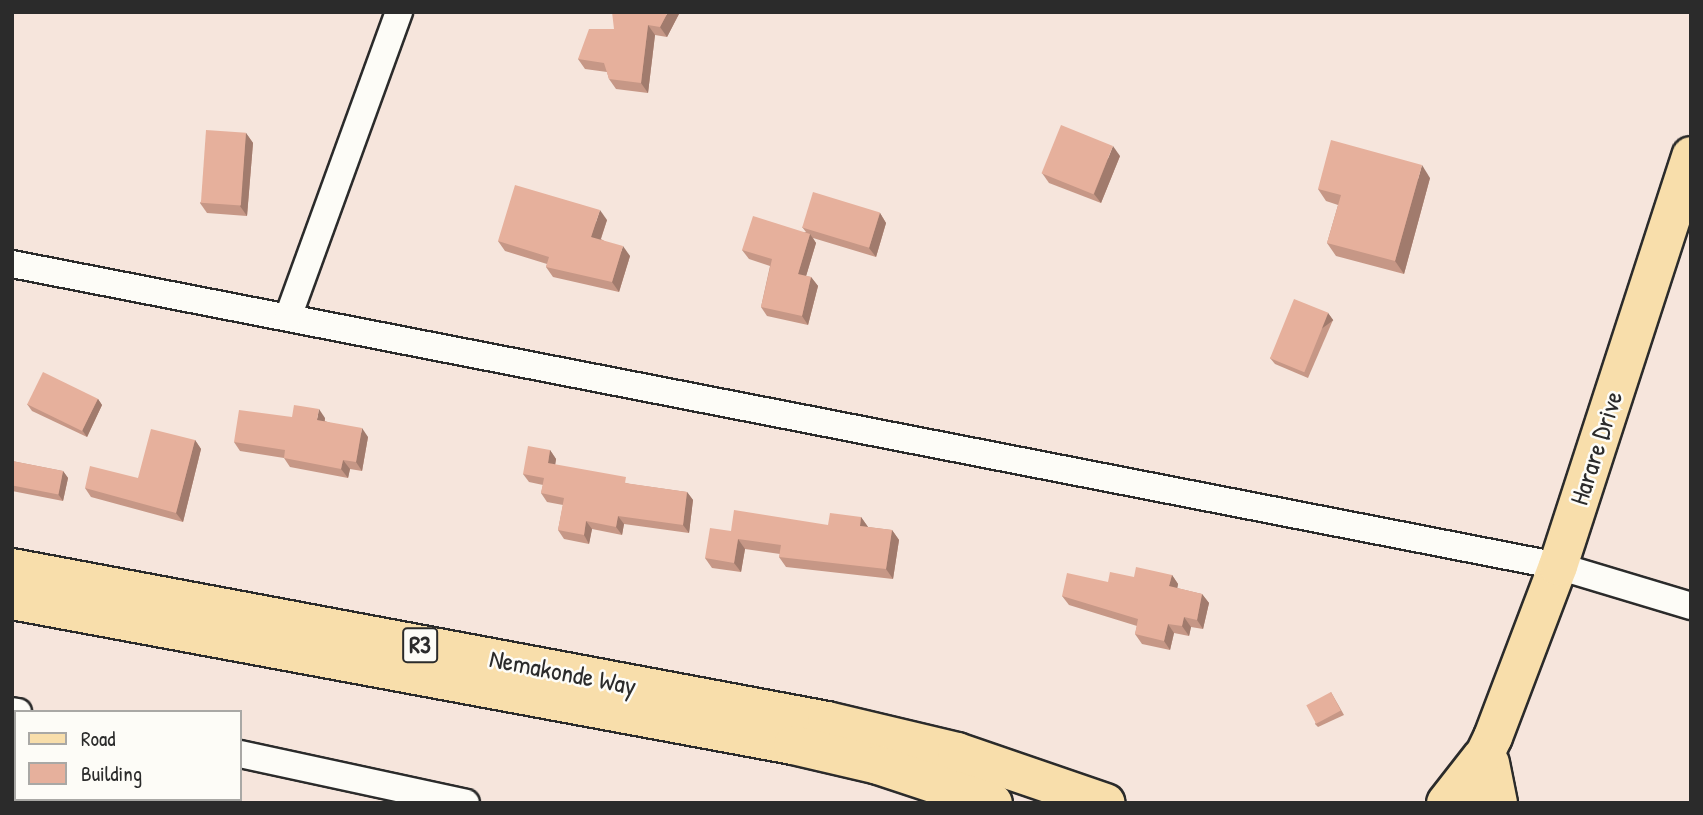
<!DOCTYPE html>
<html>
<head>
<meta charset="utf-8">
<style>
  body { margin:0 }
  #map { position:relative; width:1703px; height:815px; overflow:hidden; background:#f6e5dc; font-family:"Patrick Hand",sans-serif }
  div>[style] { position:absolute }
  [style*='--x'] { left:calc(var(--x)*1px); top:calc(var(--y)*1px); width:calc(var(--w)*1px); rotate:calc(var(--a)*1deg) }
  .roads { filter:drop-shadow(2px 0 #2b2b2b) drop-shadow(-2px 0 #2b2b2b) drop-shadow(0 2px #2b2b2b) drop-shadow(0 -2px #2b2b2b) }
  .street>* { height:26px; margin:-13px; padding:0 13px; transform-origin:13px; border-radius:13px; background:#fdfcf7 }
  .primary>* { height:38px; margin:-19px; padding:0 19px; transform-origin:19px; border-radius:19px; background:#f8deab }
  .highway>* { height:38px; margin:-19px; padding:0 19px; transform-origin:19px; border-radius:19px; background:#f8deab }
  .wall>* { inset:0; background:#c69786 }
  .shaded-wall>* { inset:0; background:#a17b6d; transform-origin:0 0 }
  .building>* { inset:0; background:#e6b09c; transform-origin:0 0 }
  span { translate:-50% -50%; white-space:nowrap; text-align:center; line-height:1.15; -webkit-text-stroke:5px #fdfcf7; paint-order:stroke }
  .shield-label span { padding:2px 5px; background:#fdfcf7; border:2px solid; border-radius:5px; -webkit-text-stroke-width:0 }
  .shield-label { font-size:24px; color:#2b2b2b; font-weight:700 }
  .street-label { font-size:26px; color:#2b2b2b }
  .frame { position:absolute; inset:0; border:14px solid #2b2b2b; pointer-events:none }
  .legend { position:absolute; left:14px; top:710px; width:228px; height:91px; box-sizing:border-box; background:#fdfcf7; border:2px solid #a9a8a5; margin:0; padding:9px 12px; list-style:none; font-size:21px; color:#2b2b2b }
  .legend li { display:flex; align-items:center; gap:14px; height:35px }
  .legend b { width:35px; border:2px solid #a9a8a5 }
</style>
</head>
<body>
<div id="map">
  <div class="roads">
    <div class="street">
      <i style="--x:12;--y:264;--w:1575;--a:11.05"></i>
      <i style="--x:1558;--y:566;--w:139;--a:16.7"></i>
      <i style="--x:288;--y:317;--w:325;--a:-70"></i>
      <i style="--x:12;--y:711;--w:6;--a:9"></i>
      <i style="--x:240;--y:754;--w:231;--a:12.2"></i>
    </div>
    <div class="primary">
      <i style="--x:1469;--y:787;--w:55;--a:-64.4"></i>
      <i style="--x:1493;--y:737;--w:183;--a:-69.2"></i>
      <i style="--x:1558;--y:566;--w:431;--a:-72"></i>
    </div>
    <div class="highway">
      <i style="--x:12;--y:568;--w:829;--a:10.63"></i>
      <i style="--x:827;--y:721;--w:134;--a:13.4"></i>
      <i style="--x:957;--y:752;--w:157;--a:18.9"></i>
      <i style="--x:12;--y:600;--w:794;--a:10.52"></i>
      <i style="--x:793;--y:745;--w:87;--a:13.2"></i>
      <i style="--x:878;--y:765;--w:121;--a:18.3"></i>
      <i style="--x:1490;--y:763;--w:41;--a:78.7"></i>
      <i style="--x:1446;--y:803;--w:58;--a:-52"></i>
    </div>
  </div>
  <div class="wall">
    <i style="clip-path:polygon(680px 12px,667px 37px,655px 35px,648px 93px,616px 89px,609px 79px,607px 72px,585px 69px,578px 59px,614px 29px)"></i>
    <i style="clip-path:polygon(246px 133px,253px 143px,247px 216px,207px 213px,200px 203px)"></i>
    <i style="clip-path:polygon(1120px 156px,1101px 203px,1049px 183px,1042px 173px)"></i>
    <i style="clip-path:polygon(1430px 178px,1404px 274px,1336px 256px,1327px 243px,1338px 205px,1326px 201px,1318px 189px)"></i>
    <i style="clip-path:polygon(880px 213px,886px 223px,876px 257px,813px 238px,816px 243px,806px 276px,811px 277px,818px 286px,808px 325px,767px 316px,761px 307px,770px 266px,749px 259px,742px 250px,806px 232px,802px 227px)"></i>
    <i style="clip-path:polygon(607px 220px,601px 239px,630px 256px,619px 292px,553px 277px,546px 267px,547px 264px,505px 251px,498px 241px)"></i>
    <i style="clip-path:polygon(1328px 313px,1333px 320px,1308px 378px,1275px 364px,1270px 358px)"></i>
    <i style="clip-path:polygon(98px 399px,102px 405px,87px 437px,32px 411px,27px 404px)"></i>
    <i style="clip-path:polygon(292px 417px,325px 418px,325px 421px,368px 437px,362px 471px,350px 469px,348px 478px,290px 467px,284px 458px,240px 451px,234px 442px)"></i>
    <i style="clip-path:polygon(195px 440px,201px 449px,183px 522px,91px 497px,85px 488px,138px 478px)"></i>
    <i style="clip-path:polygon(550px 450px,556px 459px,555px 465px,630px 484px,687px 492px,693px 500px,689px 533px,624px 524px,622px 535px,592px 529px,589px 544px,564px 539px,558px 530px,563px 505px,547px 502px,541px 493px,543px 485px,529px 482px,523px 474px)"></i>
    <i style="clip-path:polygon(12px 461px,63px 471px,68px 478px,63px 501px,12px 491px)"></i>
    <i style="clip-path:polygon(861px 517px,868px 527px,892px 530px,899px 540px,893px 579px,786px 567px,779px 557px,780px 554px,745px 549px,741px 572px,712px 568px,705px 558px,731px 531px,828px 525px)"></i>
    <i style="clip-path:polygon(1172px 575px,1178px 584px,1177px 588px,1202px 594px,1209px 603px,1203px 629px,1191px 627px,1189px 636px,1174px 633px,1170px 650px,1142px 644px,1135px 634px,1137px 626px,1069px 605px,1062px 596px,1134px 577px)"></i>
    <i style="clip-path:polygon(1331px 692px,1344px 715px,1318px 727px,1315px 724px)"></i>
  </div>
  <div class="shaded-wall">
    <i style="clip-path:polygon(668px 12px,680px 12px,667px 37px,660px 27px)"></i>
    <i style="clip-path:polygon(648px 25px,655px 35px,648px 93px,641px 83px)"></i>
    <i style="clip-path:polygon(246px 133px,253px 143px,247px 216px,240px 206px)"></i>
    <i style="clip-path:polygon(1113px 146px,1120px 156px,1101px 203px,1094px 194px)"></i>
    <i style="clip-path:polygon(1422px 165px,1430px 178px,1404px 274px,1395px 261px)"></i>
    <i style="clip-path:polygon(600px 210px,607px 220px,598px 247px,591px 237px)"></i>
    <i style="clip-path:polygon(880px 213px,886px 223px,876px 257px,869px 248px)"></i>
    <i style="clip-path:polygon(810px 234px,816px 243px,804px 283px,798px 274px)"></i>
    <i style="clip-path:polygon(623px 246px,630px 256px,619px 292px,612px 282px)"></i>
    <i style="clip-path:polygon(811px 277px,818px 286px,808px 325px,802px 316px)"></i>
    <i style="left:1328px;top:313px;width:9px;height:63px;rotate:54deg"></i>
    <i style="clip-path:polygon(98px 399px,102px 405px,87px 437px,82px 430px)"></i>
    <i style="clip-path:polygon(319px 409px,325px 418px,323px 429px,317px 420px)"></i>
    <i style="clip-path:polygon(362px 428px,368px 437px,362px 471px,356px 462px)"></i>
    <i style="clip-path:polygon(195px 440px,201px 449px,183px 522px,176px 513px)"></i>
    <i style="clip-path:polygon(550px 450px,556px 459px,554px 472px,548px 463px)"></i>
    <i style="clip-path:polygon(343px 460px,350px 469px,348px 478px,341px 469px)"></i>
    <i style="clip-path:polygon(63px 471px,68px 478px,63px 501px,58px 494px)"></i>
    <i style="clip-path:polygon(687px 492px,693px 500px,689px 533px,683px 525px)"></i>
    <i style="clip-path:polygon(618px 516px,624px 524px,622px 535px,616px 527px)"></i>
    <i style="clip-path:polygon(861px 517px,868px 527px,860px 526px)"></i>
    <i style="clip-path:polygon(586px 521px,592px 529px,589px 544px,584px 535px)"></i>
    <i style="clip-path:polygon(892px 530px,899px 540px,893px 579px,886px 569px)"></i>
    <i style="clip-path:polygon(738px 539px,745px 549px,741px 572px,734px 563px)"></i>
    <i style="clip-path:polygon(1172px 575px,1178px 584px,1176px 596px,1169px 586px)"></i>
    <i style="clip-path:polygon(1202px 594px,1209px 603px,1203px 629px,1197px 620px)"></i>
    <i style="clip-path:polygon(1184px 617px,1191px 627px,1189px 636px,1182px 626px)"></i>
    <i style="clip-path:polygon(1168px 624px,1174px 633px,1170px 650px,1164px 641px)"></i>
  </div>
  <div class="building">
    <i style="clip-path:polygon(612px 12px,668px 12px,660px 27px,648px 25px,641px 83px,609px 79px,604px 63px,578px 59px,589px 29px,614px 29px)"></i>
    <i style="left:1061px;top:125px;width:56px;height:52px;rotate:22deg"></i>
    <i style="left:206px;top:130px;width:40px;height:73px;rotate:4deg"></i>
    <i style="clip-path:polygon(1331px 140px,1422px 165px,1395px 261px,1327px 243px,1341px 195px,1318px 189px)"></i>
    <i style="clip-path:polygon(515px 185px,600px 210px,591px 237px,623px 246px,612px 282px,546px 267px,549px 257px,498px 241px)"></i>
    <i style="left:813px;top:192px;width:70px;height:37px;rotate:17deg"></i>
    <i style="clip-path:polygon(753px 216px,810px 234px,798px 274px,811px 277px,802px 316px,761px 307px,772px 259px,742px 250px)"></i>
    <i style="left:1294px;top:299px;width:37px;height:64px;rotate:22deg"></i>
    <i style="left:43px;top:372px;width:61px;height:36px;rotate:26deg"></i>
    <i style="clip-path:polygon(294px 405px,319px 409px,317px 420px,362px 428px,356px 462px,343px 460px,341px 469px,284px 458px,285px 450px,234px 442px,239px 410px,292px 417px)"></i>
    <i style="clip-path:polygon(151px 429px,195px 440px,176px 513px,85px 488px,90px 466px,138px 478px)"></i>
    <i style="clip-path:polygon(528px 446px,550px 450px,548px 463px,626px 477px,625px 483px,687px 492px,683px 525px,618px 516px,616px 527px,586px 521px,584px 535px,558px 530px,564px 498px,541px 493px,544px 478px,523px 474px)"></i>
    <i style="left:12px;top:461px;width:52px;height:24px;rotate:11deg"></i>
    <i style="clip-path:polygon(734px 510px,828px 525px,830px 513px,861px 517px,860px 526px,892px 530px,886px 569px,779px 557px,781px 545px,738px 539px,734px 563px,705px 558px,710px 528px,731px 531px)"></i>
    <i style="clip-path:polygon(1136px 567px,1172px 575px,1169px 586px,1202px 594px,1197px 620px,1184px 617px,1182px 626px,1168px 624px,1164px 641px,1135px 634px,1138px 619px,1062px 596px,1067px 573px,1108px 582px,1110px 572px,1134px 577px)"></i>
    <i style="left:1331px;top:692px;width:21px;height:28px;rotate:62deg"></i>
  </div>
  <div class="shield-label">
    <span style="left:420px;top:645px">R3</span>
  </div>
  <div class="street-label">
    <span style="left:1596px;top:448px;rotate:-72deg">Harare Drive</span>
    <span style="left:563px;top:672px;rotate:11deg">Nemakonde Way</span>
  </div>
  <div class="frame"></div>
  <ul class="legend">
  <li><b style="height:9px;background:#f8deab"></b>Road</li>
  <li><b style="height:19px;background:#e6b09c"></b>Building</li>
  </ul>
</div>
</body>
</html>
